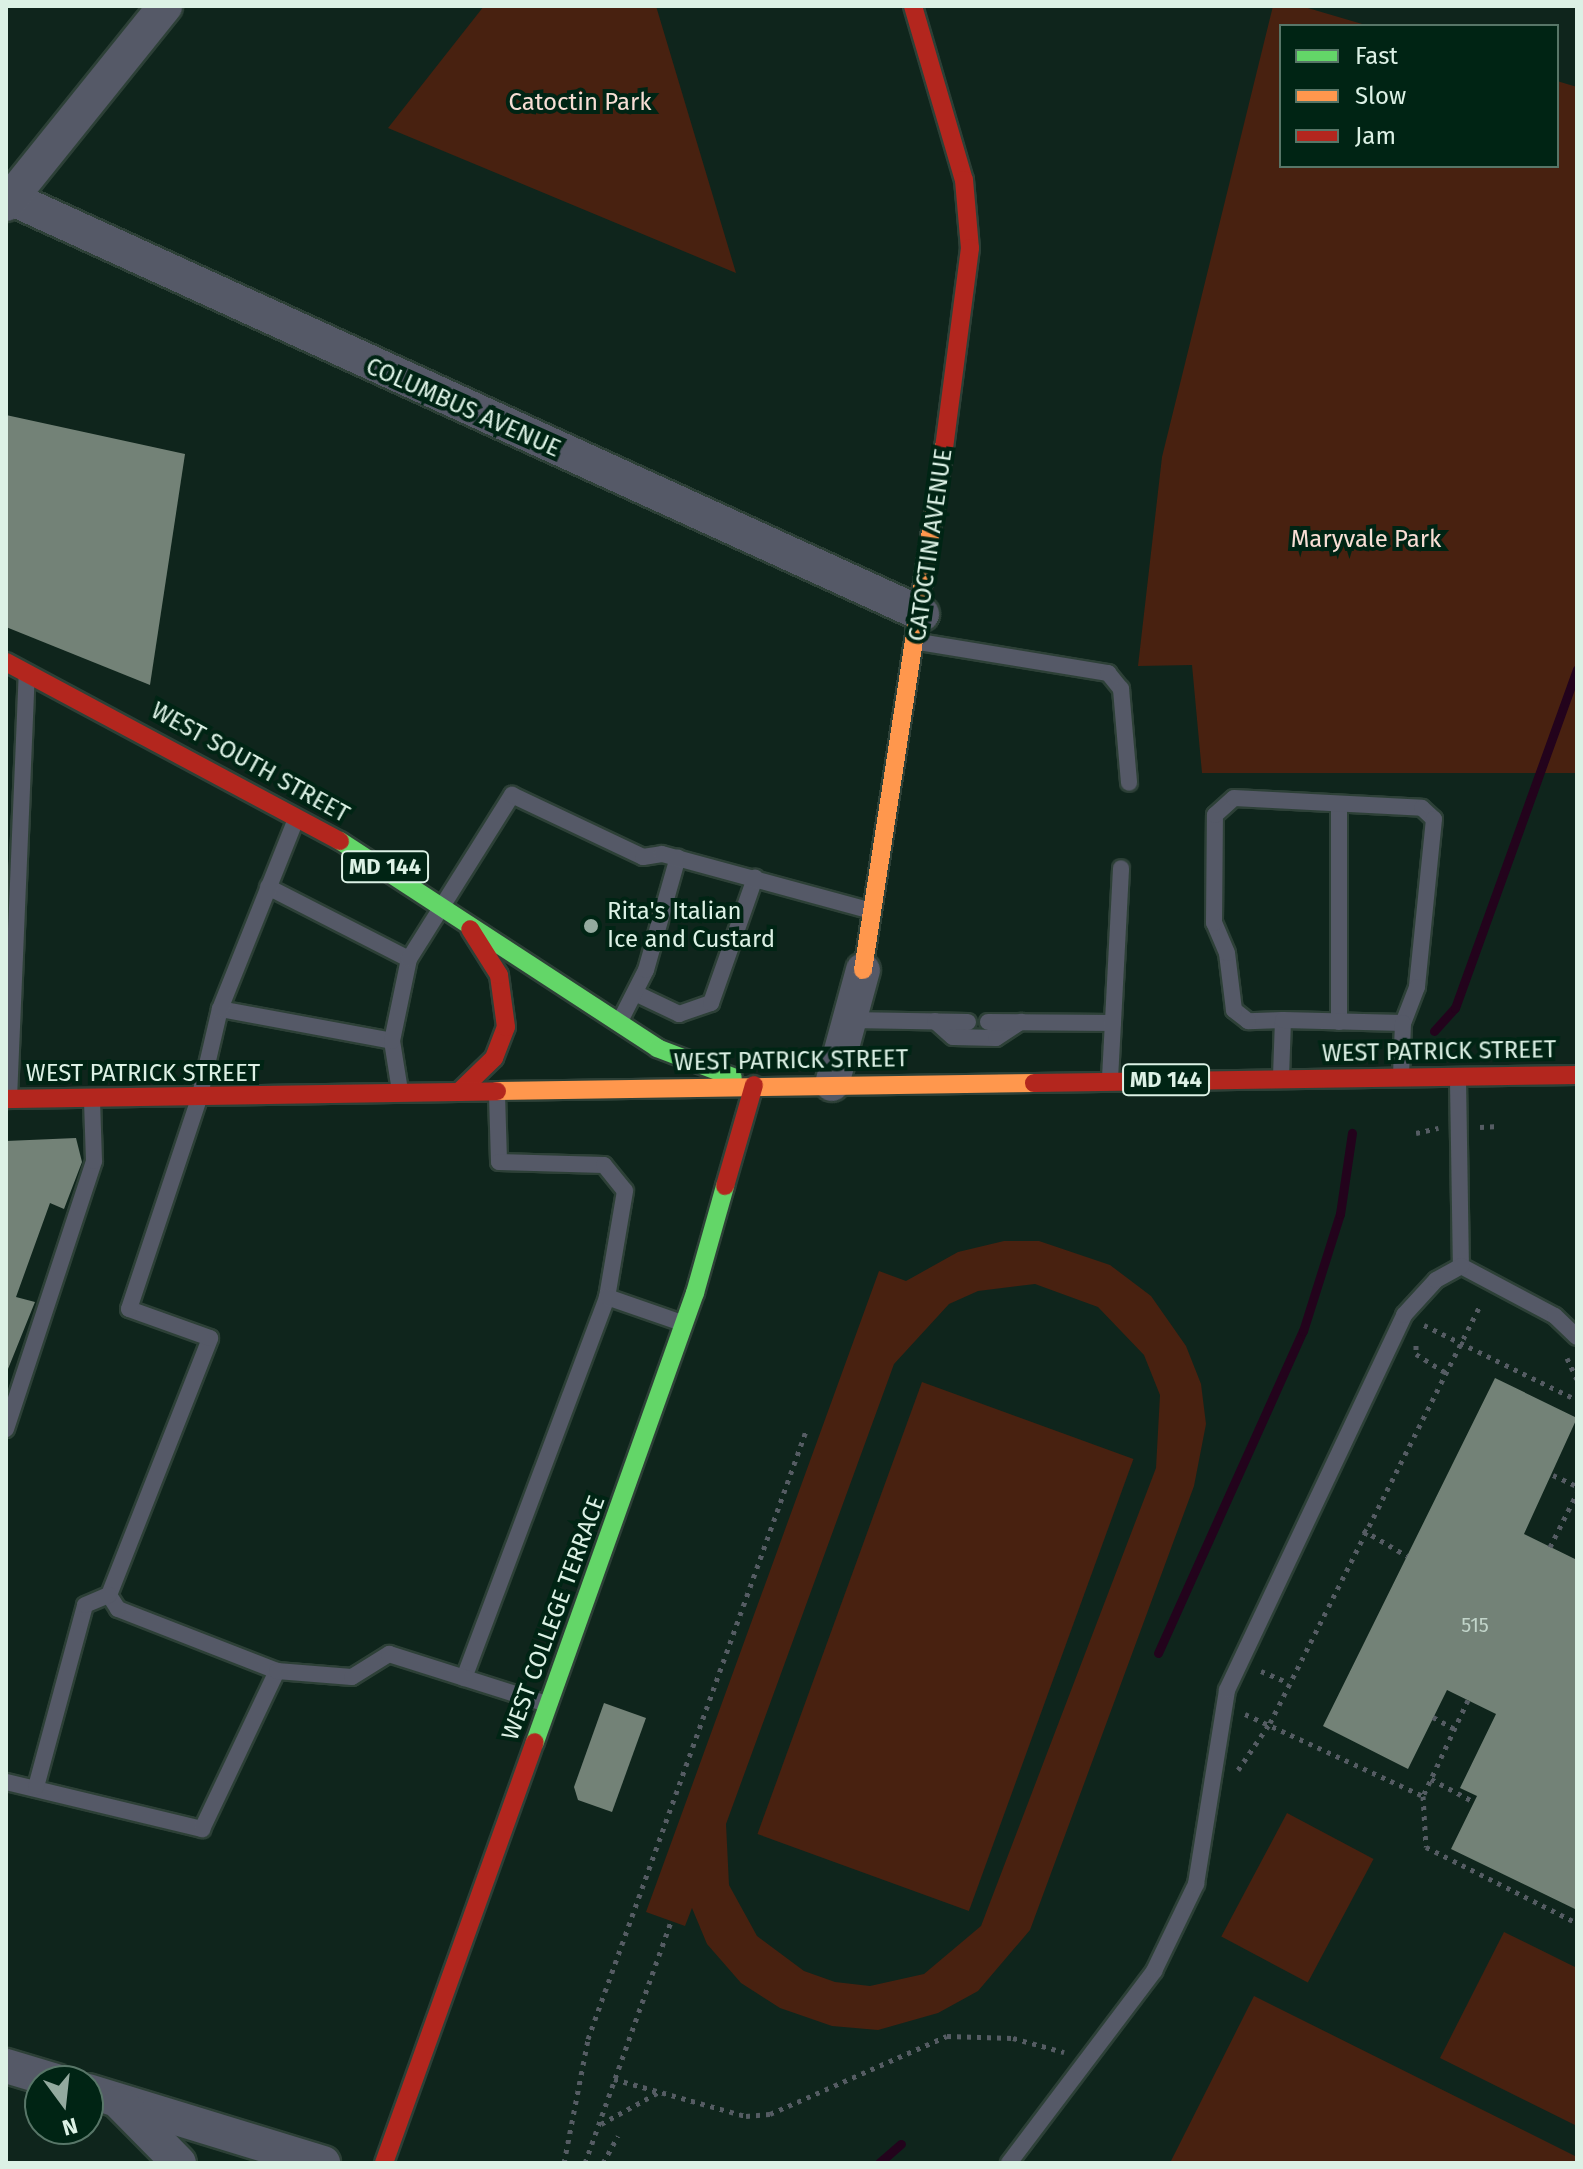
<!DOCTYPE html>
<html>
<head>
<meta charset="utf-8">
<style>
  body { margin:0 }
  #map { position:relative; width:1583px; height:2169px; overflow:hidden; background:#0f251c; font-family:"Fira Sans",sans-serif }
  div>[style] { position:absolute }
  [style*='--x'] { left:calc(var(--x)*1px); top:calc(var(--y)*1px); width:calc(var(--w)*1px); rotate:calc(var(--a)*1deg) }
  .green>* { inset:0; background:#482110; transform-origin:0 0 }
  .stream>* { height:9px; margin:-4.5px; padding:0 4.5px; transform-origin:4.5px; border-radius:4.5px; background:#23031c }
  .building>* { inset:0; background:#738277 }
  .path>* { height:5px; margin-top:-2.5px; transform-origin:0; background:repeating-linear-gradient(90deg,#555c63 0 4px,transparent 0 10px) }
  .roads { filter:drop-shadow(2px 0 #2d4037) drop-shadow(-2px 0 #2d4037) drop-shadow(0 2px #2d4037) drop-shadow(0 -2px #2d4037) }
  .lane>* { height:16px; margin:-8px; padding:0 8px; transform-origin:8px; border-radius:8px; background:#555967 }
  .street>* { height:34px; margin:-17px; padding:0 17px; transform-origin:17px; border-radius:17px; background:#555967 }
  .fast>* { height:18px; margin:-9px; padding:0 9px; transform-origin:9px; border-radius:9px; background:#63d668 }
  .slow>* { height:18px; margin:-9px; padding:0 9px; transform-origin:9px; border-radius:9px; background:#ff974d }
  .jam>* { height:18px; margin:-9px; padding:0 9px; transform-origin:9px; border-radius:9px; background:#b3261e }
  .dots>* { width:22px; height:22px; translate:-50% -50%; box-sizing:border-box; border:4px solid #002414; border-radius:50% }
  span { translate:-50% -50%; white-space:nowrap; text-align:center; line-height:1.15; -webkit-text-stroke:8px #002414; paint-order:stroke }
  .number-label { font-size:20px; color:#c2d5ca }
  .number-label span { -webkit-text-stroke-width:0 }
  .shield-label span { padding:2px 6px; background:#002414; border:2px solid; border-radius:6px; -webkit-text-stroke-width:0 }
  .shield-label { font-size:22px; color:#dcf1e5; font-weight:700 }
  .park-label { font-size:24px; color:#f8ded5 }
  .street-label { font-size:24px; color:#dcf1e5 }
  .poi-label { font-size:24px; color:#dcf1e5 }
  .left { translate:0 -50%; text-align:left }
  .frame { position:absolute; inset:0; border:8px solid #dcf1e5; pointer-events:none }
  .legend { position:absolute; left:1279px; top:24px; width:280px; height:144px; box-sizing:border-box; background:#002414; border:2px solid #587668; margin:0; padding:10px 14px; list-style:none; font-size:24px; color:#dcf1e5 }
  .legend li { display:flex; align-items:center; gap:16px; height:40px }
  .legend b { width:40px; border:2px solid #587668 }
  .north { position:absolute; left:24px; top:2065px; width:80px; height:80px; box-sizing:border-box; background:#002414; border:2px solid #587668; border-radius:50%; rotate:165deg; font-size:22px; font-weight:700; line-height:32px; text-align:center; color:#dcf1e5 }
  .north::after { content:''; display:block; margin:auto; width:28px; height:36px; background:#94aa9f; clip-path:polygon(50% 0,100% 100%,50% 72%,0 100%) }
</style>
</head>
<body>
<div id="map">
  <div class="green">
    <i style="clip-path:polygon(484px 6px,656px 6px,736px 273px,388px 128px)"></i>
    <i style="clip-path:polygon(1273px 6px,1301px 6px,1369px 26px,1281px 26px,1281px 166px,1557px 166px,1557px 81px,1577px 87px,1577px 773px,1202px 773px,1192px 665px,1138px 666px,1162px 457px)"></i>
    <i style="clip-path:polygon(evenodd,1004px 1241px,1039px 1241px,1110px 1265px,1151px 1296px,1186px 1346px,1201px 1384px,1206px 1424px,1194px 1486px,1030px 1930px,978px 1991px,938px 2013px,878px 2030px,832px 2026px,780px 2008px,741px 1983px,707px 1944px,692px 1908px,685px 1926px,646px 1912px,879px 1271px,906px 1281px,958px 1252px,1004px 1241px,1035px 1284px,1098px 1307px,1144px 1355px,1160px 1395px,1156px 1468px,981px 1926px,924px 1974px,870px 1986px,835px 1982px,804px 1971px,757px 1936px,729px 1885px,726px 1824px,894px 1364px,949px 1304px,978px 1291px,1035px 1284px)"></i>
    <i style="left:922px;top:1382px;width:225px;height:481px;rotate:20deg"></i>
    <i style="left:1287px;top:1813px;width:98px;height:140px;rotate:28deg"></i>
    <i style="clip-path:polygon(1504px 1932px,1577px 1968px,1577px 2126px,1440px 2058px)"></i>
    <i style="clip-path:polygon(1254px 1996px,1577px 2157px,1577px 2163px,1170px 2163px)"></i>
  </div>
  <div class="stream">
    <i style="--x:1434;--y:1031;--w:31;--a:-48"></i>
    <i style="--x:1455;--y:1008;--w:360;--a:-70.2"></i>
    <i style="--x:1158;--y:1653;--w:353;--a:-65.8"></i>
    <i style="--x:1303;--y:1331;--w:123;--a:-72.5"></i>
    <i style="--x:1340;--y:1214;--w:82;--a:-81.6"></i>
    <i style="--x:879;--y:2163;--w:29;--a:-41"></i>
  </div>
  <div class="building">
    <i style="clip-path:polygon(6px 415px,185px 454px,150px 685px,6px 627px)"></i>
    <i style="clip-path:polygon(76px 1138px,82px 1162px,64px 1209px,50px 1203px,16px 1297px,35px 1302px,6px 1374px,6px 1141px)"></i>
    <i style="clip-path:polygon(1495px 1378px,1577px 1418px,1524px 1534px,1577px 1560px,1577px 1910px,1451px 1849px,1477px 1796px,1460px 1788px,1496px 1714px,1447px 1690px,1408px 1769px,1323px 1726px)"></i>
    <i style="clip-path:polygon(604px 1703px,646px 1718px,612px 1812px,578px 1800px,574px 1787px)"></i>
  </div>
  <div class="path">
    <i style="--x:1480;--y:1127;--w:19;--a:-3"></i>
    <i style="--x:1416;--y:1133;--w:23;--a:-13"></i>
    <i style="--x:1424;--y:1325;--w:170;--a:26.1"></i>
    <i style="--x:1416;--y:1345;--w:9;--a:90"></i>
    <i style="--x:1416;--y:1354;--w:34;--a:32"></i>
    <i style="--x:1567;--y:1358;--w:23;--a:65"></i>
    <i style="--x:1553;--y:1475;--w:26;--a:25"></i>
    <i style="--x:1363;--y:1530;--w:51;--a:30.6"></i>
    <i style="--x:1550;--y:1547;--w:60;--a:-63.4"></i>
    <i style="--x:1261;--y:1671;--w:30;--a:23"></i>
    <i style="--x:1468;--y:1700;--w:106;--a:115.1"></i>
    <i style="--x:1423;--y:1796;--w:51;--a:86.6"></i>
    <i style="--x:1426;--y:1847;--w:169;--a:26.7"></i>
    <i style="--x:1245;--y:1714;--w:196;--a:24.7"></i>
    <i style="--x:1433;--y:1717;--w:25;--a:29"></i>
    <i style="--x:1238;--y:1770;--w:57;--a:-55.8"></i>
    <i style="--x:1270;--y:1723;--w:469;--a:-63.3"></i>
    <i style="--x:1431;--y:1779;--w:49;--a:28.1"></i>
    <i style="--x:614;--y:2079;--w:137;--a:15.7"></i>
    <i style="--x:746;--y:2116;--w:24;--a:-5"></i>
    <i style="--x:770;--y:2114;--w:193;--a:-23.8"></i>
    <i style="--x:947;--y:2036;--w:66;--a:1.7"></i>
    <i style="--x:1013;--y:2038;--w:53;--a:15.4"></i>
    <i style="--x:601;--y:2124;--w:66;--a:-28.9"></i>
    <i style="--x:564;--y:2163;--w:126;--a:-79"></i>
    <i style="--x:588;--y:2039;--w:649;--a:-70.28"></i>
    <i style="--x:585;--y:2163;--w:257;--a:-70.4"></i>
    <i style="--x:603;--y:2163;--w:31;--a:-61"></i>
  </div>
  <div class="roads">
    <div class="lane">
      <i style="--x:919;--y:642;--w:192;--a:9.3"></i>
      <i style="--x:1108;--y:673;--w:21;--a:51"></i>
      <i style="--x:1121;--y:689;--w:94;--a:85.1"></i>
      <i style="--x:1339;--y:804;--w:218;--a:90"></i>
      <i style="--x:268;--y:887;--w:158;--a:27.1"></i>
      <i style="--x:635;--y:993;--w:49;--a:25.5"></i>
      <i style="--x:679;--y:1014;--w:34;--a:-19"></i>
      <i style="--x:711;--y:1003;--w:133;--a:-70.6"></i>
      <i style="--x:220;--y:1009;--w:175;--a:10.5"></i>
      <i style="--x:392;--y:1041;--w:51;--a:80.9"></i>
      <i style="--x:850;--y:1020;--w:118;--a:1"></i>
      <i style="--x:1283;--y:1020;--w:35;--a:178"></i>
      <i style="--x:1248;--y:1021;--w:18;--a:-142"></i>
      <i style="--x:1234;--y:1010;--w:57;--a:-97"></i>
      <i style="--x:1227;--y:953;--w:33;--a:-113"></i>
      <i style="--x:1214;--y:923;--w:108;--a:-89.5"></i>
      <i style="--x:1215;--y:815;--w:25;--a:-42"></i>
      <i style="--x:1234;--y:798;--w:188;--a:3"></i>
      <i style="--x:1422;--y:808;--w:16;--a:43"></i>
      <i style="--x:1434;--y:819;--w:169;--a:95.8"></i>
      <i style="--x:1417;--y:987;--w:39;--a:111"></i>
      <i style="--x:935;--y:1021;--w:24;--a:42"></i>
      <i style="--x:953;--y:1037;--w:43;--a:1.3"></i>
      <i style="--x:996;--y:1038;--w:30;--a:-33"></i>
      <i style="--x:988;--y:1022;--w:125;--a:0.5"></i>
      <i style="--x:619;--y:1023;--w:59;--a:-63"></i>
      <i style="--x:646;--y:970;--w:117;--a:-74.2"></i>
      <i style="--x:392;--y:1041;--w:84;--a:-78.3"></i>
      <i style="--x:409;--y:959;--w:194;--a:-57.9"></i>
      <i style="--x:512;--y:795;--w:145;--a:25.3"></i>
      <i style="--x:643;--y:857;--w:19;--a:-9"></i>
      <i style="--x:662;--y:854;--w:218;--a:15.2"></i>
      <i style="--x:1281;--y:1077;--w:57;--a:-88"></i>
      <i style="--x:1283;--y:1020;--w:120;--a:1.4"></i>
      <i style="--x:1403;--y:1023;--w:52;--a:92.2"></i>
      <i style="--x:1110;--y:1079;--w:211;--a:-87"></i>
      <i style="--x:1458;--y:1080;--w:186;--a:89.1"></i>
      <i style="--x:497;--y:1094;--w:68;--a:88.3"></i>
      <i style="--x:499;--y:1162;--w:105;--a:1.6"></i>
      <i style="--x:604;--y:1165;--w:33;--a:51"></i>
      <i style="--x:625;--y:1191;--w:108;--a:99.6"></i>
      <i style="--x:9;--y:1098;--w:421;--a:-87.6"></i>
      <i style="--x:1461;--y:1266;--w:106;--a:28"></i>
      <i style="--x:1555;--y:1316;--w:30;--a:44"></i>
      <i style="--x:6;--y:1429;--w:282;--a:-71.8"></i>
      <i style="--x:94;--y:1161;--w:61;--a:-91.9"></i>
      <i style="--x:277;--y:1671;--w:171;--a:-158.7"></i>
      <i style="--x:118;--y:1609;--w:17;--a:-123"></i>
      <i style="--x:109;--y:1595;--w:276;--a:-68.5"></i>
      <i style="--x:210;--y:1338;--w:86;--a:-160.3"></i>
      <i style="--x:129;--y:1309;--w:221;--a:-71.6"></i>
      <i style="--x:199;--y:1099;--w:92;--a:-76.9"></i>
      <i style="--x:220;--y:1009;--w:205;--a:-68.2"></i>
      <i style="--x:464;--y:1678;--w:407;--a:-69.4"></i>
      <i style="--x:607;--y:1297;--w:79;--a:19.1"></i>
      <i style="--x:6;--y:1782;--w:202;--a:13.5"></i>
      <i style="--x:202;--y:1829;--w:175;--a:-64.6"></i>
      <i style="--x:277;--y:1671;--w:75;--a:4.6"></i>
      <i style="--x:352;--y:1677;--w:44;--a:-31.9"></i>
      <i style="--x:389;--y:1654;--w:166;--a:17.6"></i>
      <i style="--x:36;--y:1787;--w:188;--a:-74.9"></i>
      <i style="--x:85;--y:1605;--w:26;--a:-23"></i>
      <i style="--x:1009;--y:2163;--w:241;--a:-52.9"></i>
      <i style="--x:1154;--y:1971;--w:97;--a:-64.2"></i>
      <i style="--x:1196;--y:1884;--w:196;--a:-80.9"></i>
      <i style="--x:1227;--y:1690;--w:415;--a:-64.7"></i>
      <i style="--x:1404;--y:1315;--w:47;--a:-47.6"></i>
      <i style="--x:1436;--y:1280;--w:29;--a:-29"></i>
    </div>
    <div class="street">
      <i style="--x:6;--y:196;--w:1007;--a:24.53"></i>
      <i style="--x:6;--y:204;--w:254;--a:-51.2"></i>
      <i style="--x:832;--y:1084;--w:118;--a:-74.8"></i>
      <i style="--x:6;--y:2066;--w:52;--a:16.7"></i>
      <i style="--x:88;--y:2091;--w:246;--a:17"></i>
      <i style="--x:120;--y:2103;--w:84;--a:45.5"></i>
    </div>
    <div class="fast">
      <i style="--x:340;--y:841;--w:379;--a:33.1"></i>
      <i style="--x:657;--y:1048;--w:81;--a:20.9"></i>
      <i style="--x:535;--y:1742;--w:477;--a:-70.4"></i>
      <i style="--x:695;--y:1293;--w:111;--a:-74.3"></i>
    </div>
    <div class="slow">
      <i style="--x:863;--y:970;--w:529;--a:-81.2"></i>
      <i style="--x:497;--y:1091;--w:537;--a:-0.85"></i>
    </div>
    <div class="jam">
      <i style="--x:913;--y:6;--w:181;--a:73.7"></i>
      <i style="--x:964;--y:180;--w:68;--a:85"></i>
      <i style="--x:970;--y:248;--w:201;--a:97.4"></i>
      <i style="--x:6;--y:662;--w:379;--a:28.2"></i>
      <i style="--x:1034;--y:1083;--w:543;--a:-0.84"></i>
      <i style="--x:459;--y:1092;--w:49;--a:-44.2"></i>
      <i style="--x:494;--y:1058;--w:33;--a:-69"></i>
      <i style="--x:506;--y:1027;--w:52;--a:-97.7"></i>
      <i style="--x:499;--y:975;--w:54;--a:-122.2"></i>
      <i style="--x:6;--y:1099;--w:491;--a:-0.9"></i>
      <i style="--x:725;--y:1186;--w:105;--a:-74"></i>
      <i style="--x:384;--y:2163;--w:447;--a:-70.3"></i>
    </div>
  </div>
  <div class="dots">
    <i style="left:591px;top:926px;background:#94aa9f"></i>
  </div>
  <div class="number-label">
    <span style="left:1475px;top:1625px">515</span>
  </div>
  <div class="shield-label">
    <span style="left:385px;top:867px">MD 144</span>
    <span style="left:1166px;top:1080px">MD 144</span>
  </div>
  <div class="park-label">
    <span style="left:580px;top:103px">Catoctin Park</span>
    <span style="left:1366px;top:540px">Maryvale Park</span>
  </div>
  <div class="street-label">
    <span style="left:463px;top:408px;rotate:24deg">COLUMBUS AVENUE</span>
    <span style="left:931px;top:545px;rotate:-82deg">CATOCTIN AVENUE</span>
    <span style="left:250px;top:763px;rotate:29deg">WEST SOUTH STREET</span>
    <span style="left:1439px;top:1052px;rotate:-1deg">WEST PATRICK STREET</span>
    <span style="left:791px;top:1061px;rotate:-1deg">WEST PATRICK STREET</span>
    <span style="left:143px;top:1074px">WEST PATRICK STREET</span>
    <span style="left:554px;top:1618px;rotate:-70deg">WEST COLLEGE TERRACE</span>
  </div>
  <div class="poi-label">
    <span class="left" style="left:607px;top:926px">Rita's Italian<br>Ice and Custard</span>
  </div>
  <div class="frame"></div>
  <ul class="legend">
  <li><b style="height:10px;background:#63d668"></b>Fast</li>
  <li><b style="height:10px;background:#ff974d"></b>Slow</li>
  <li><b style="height:10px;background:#b3261e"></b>Jam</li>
  </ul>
  <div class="north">N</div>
</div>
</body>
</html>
